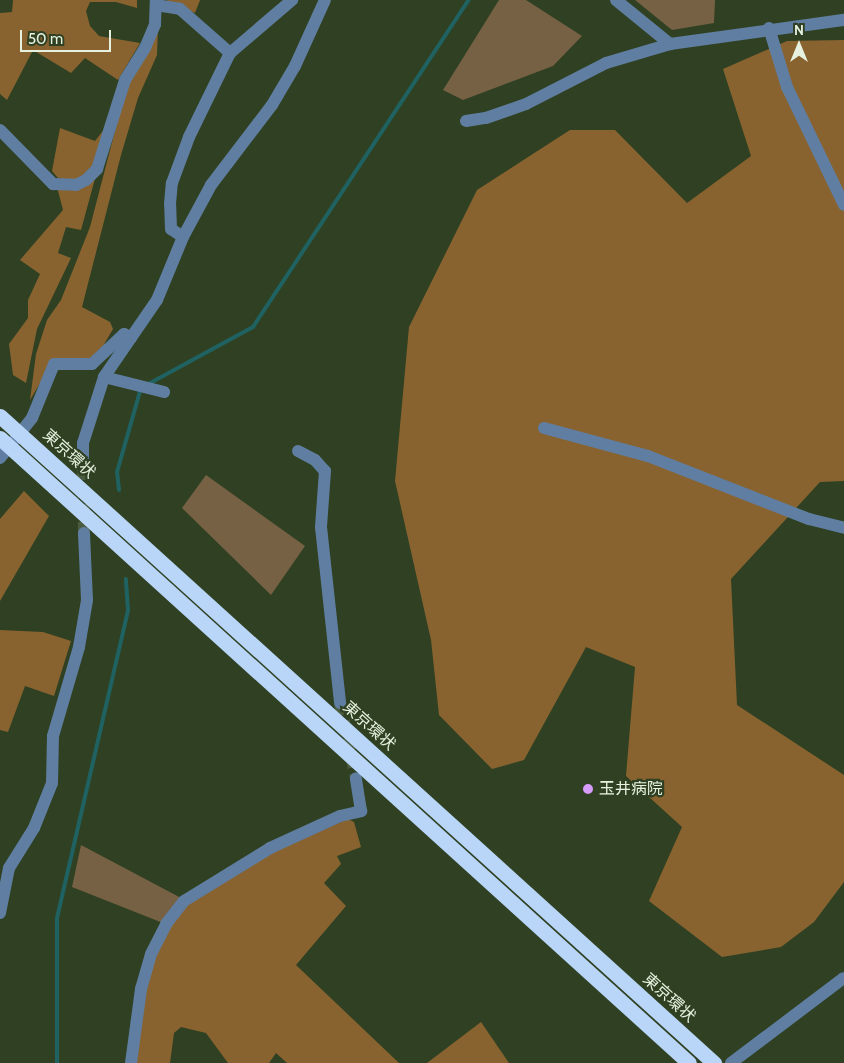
<!DOCTYPE html>
<html>
<head>
<meta charset="utf-8">
<style>
  body { margin:0 }
  #map { position:relative; width:844px; height:1063px; overflow:hidden; background:#2f4122; font-family:Cabin,"Noto Sans JP",sans-serif }
  div>[style] { position:absolute }
  [style*='--x'] { left:calc(var(--x)*1px); top:calc(var(--y)*1px); width:calc(var(--w)*1px); rotate:calc(var(--a)*1deg) }
  .green>* { inset:0; background:#776145 }
  .forest>* { inset:0; background:#886330 }
  .stream>* { height:4px; margin:-2px; padding:0 2px; transform-origin:2px; border-radius:2px; background:#1f6261 }
  .minor-tunnel>* { height:12px; margin-top:-6px; transform-origin:0; background:repeating-linear-gradient(90deg,#4a5b3e 0 12px,transparent 0 18px) }
  .minor>* { height:12px; margin:-6px; padding:0 6px; transform-origin:6px; border-radius:6px; background:#607ea1 }
  .highway>* { height:15px; margin:-7.5px; padding:0 7.5px; transform-origin:7.5px; border-radius:7.5px; background:#b9d6f8 }
  .dots>* { width:14px; height:14px; translate:-50% -50%; box-sizing:border-box; border:2px solid #2f4122; border-radius:50% }
  span { translate:-50% -50%; white-space:nowrap; text-align:center; line-height:1.15; -webkit-text-stroke:4.5px #2f4122; paint-order:stroke }
  .street-label { font-size:16px; color:#e6f1df }
  .poi-label { font-size:16px; color:#e6f1df }
  .left { translate:0 -50%; text-align:left }
  .north { position:absolute; left:774px; top:20px; width:50px; height:50px; -webkit-text-stroke:4px #2f4122; paint-order:stroke; rotate:0deg; font-size:14px; font-weight:700; line-height:20px; text-align:center; color:#e6f1df }
  .north::after { content:''; display:block; margin:auto; width:18px; height:22px; background:#e6f1df; clip-path:polygon(50% 0,100% 100%,50% 72%,0 100%) }
  .scale { position:absolute; left:20px; top:30px; width:91px; height:22px; box-sizing:border-box; border:2px solid #e6f1df; border-top:0; padding-left:6px; font-size:15px; line-height:18px; white-space:nowrap; color:#e6f1df; -webkit-text-stroke:4px #2f4122; paint-order:stroke }
</style>
</head>
<body>
<div id="map">
  <div class="green">
    <i style="clip-path:polygon(499px 0,526px 0,582px 36px,553px 66px,463px 100px,443px 90px)"></i>
    <i style="clip-path:polygon(635px 0,715px 0,714px 23px,672px 30px)"></i>
    <i style="clip-path:polygon(206px 475px,305px 546px,271px 595px,182px 508px)"></i>
    <i style="clip-path:polygon(81px 845px,183px 899px,163px 923px,72px 887px)"></i>
  </div>
  <div class="forest">
    <i style="clip-path:polygon(13px 0,137px 0,137px 8px,116px 2px,90px 2px,86px 11px,90px 26px,99px 36px,140px 43px,118px 80px,85px 58px,71px 73px,33px 50px,7px 100px,0 94px,0 13px,12px 12px)"></i>
    <i style="clip-path:polygon(166px 0,200px 0,195px 13px)"></i>
    <i style="clip-path:polygon(158px 28px,157px 55px,138px 98px,121px 155px,82px 307px,110px 322px,113px 329px,96px 358px,62px 359px,42px 380px,30px 400px,36px 354px,47px 320px,61px 300px,90px 227px,128px 81px)"></i>
    <i style="clip-path:polygon(844px 40px,844px 481px,820px 482px,731px 579px,737px 705px,844px 775px,844px 882px,814px 922px,781px 947px,722px 957px,649px 901px,682px 827px,626px 776px,635px 667px,586px 647px,524px 760px,492px 769px,439px 715px,431px 640px,395px 481px,409px 327px,477px 190px,570px 130px,615px 130px,687px 203px,751px 156px,723px 69px,787px 41px)"></i>
    <i style="clip-path:polygon(109px 123px,95px 164px,76px 182px,58px 178px,52px 171px,60px 128px,95px 141px)"></i>
    <i style="clip-path:polygon(96px 175px,81px 230px,66px 227px,58px 253px,71px 258px,37px 329px,26px 383px,13px 375px,9px 344px,28px 318px,28px 300px,40px 274px,20px 260px,63px 210px,57px 187px)"></i>
    <i style="clip-path:polygon(24px 491px,49px 516px,0 601px,0 519px)"></i>
    <i style="clip-path:polygon(0 630px,43px 632px,71px 641px,54px 696px,25px 686px,8px 732px,0 730px)"></i>
    <i style="clip-path:polygon(348px 819px,354px 822px,361px 847px,337px 856px,341px 864px,324px 883px,346px 906px,296px 965px,399px 1063px,287px 1063px,276px 1053px,269px 1063px,228px 1063px,206px 1033px,181px 1027px,174px 1033px,170px 1063px,134px 1063px,144px 988px,168px 926px,187px 902px,266px 855px)"></i>
    <i style="clip-path:polygon(481px 1022px,509px 1063px,427px 1063px)"></i>
  </div>
  <div class="stream">
    <i style="--x:119;--y:490;--w:18;--a:-96"></i>
    <i style="--x:117;--y:472;--w:87;--a:-74.1"></i>
    <i style="--x:141;--y:388;--w:128;--a:-28.6"></i>
    <i style="--x:253;--y:327;--w:392;--a:-56.6"></i>
    <i style="--x:57;--y:1063;--w:145;--a:-90"></i>
    <i style="--x:57;--y:918;--w:316;--a:-77"></i>
    <i style="--x:128;--y:610;--w:31;--a:-94"></i>
  </div>
  <div class="minor-tunnel">
    <i style="--x:83;--y:468;--w:65;--a:89.1"></i>
    <i style="--x:340;--y:703;--w:77;--a:78"></i>
  </div>
  <div class="minor">
    <i style="--x:616;--y:0;--w:70;--a:39.2"></i>
    <i style="--x:670;--y:44;--w:176;--a:-7.9"></i>
    <i style="--x:156;--y:5;--w:24;--a:9"></i>
    <i style="--x:180;--y:9;--w:67;--a:41.3"></i>
    <i style="--x:769;--y:28;--w:62;--a:73"></i>
    <i style="--x:787;--y:87;--w:131;--a:64.2"></i>
    <i style="--x:466;--y:121;--w:20;--a:-9"></i>
    <i style="--x:486;--y:118;--w:42;--a:-19.3"></i>
    <i style="--x:526;--y:104;--w:90;--a:-27.1"></i>
    <i style="--x:606;--y:63;--w:67;--a:-16.5"></i>
    <i style="--x:0;--y:130;--w:76;--a:45.5"></i>
    <i style="--x:53;--y:184;--w:23;--a:2"></i>
    <i style="--x:76;--y:185;--w:11;--a:-27"></i>
    <i style="--x:86;--y:180;--w:16;--a:-45"></i>
    <i style="--x:97;--y:169;--w:93;--a:-72.5"></i>
    <i style="--x:125;--y:80;--w:38;--a:-58"></i>
    <i style="--x:145;--y:48;--w:26;--a:-67"></i>
    <i style="--x:155;--y:24;--w:24;--a:-88"></i>
    <i style="--x:183;--y:237;--w:14;--a:-146"></i>
    <i style="--x:171;--y:229;--w:25;--a:-92"></i>
    <i style="--x:170;--y:204;--w:21;--a:-85"></i>
    <i style="--x:172;--y:183;--w:49;--a:-69.7"></i>
    <i style="--x:189;--y:137;--w:93;--a:-64"></i>
    <i style="--x:230;--y:53;--w:82;--a:-40.5"></i>
    <i style="--x:104;--y:377;--w:62;--a:14"></i>
    <i style="--x:544;--y:428;--w:108;--a:15.1"></i>
    <i style="--x:648;--y:456;--w:173;--a:21.4"></i>
    <i style="--x:809;--y:519;--w:36;--a:14"></i>
    <i style="--x:298;--y:451;--w:19;--a:28"></i>
    <i style="--x:315;--y:460;--w:15;--a:48"></i>
    <i style="--x:325;--y:471;--w:56;--a:94.1"></i>
    <i style="--x:321;--y:527;--w:177;--a:83.8"></i>
    <i style="--x:0;--y:458;--w:51;--a:-51.3"></i>
    <i style="--x:32;--y:418;--w:58;--a:-67.8"></i>
    <i style="--x:54;--y:364;--w:38;--a:0"></i>
    <i style="--x:92;--y:364;--w:44;--a:-43.2"></i>
    <i style="--x:124;--y:334;--w:8;--a:30"></i>
    <i style="--x:83;--y:468;--w:25;--a:-90"></i>
    <i style="--x:83;--y:443;--w:69;--a:-72.3"></i>
    <i style="--x:104;--y:377;--w:93;--a:-55.5"></i>
    <i style="--x:157;--y:300;--w:68;--a:-67.6"></i>
    <i style="--x:183;--y:237;--w:59;--a:-61.7"></i>
    <i style="--x:211;--y:185;--w:101;--a:-52.7"></i>
    <i style="--x:272;--y:105;--w:45;--a:-59.5"></i>
    <i style="--x:295;--y:66;--w:72;--a:-65.6"></i>
    <i style="--x:0;--y:913;--w:46;--a:-78.7"></i>
    <i style="--x:9;--y:868;--w:47;--a:-58"></i>
    <i style="--x:34;--y:828;--w:48;--a:-68.2"></i>
    <i style="--x:52;--y:783;--w:47;--a:-88.8"></i>
    <i style="--x:53;--y:736;--w:93;--a:-73.7"></i>
    <i style="--x:79;--y:647;--w:48;--a:-80.3"></i>
    <i style="--x:87;--y:600;--w:67;--a:-92.6"></i>
    <i style="--x:131;--y:1063;--w:75;--a:-82.3"></i>
    <i style="--x:141;--y:989;--w:36;--a:-74"></i>
    <i style="--x:151;--y:954;--w:34;--a:-63"></i>
    <i style="--x:166;--y:924;--w:29;--a:-52"></i>
    <i style="--x:184;--y:901;--w:101;--a:-31.6"></i>
    <i style="--x:270;--y:848;--w:77;--a:-24.6"></i>
    <i style="--x:340;--y:816;--w:22;--a:-13"></i>
    <i style="--x:361;--y:811;--w:33;--a:-99"></i>
    <i style="--x:731;--y:1063;--w:141;--a:-37"></i>
  </div>
  <div class="highway">
    <i style="--x:0;--y:416;--w:964;--a:42.18"></i>
    <i style="--x:0;--y:438;--w:930;--a:42.21"></i>
  </div>
  <div class="dots">
    <i style="left:588px;top:789px;background:#d79bf9"></i>
  </div>
  <div class="street-label">
    <span style="left:69px;top:454px;rotate:42deg">東京環状</span>
    <span style="left:369px;top:726px;rotate:42deg">東京環状</span>
    <span style="left:669px;top:998px;rotate:42deg">東京環状</span>
  </div>
  <div class="poi-label">
    <span class="left" style="left:599px;top:789px">玉井病院</span>
  </div>
  <div class="north">N</div>
  <div class="scale">50 m</div>
</div>
</body>
</html>
